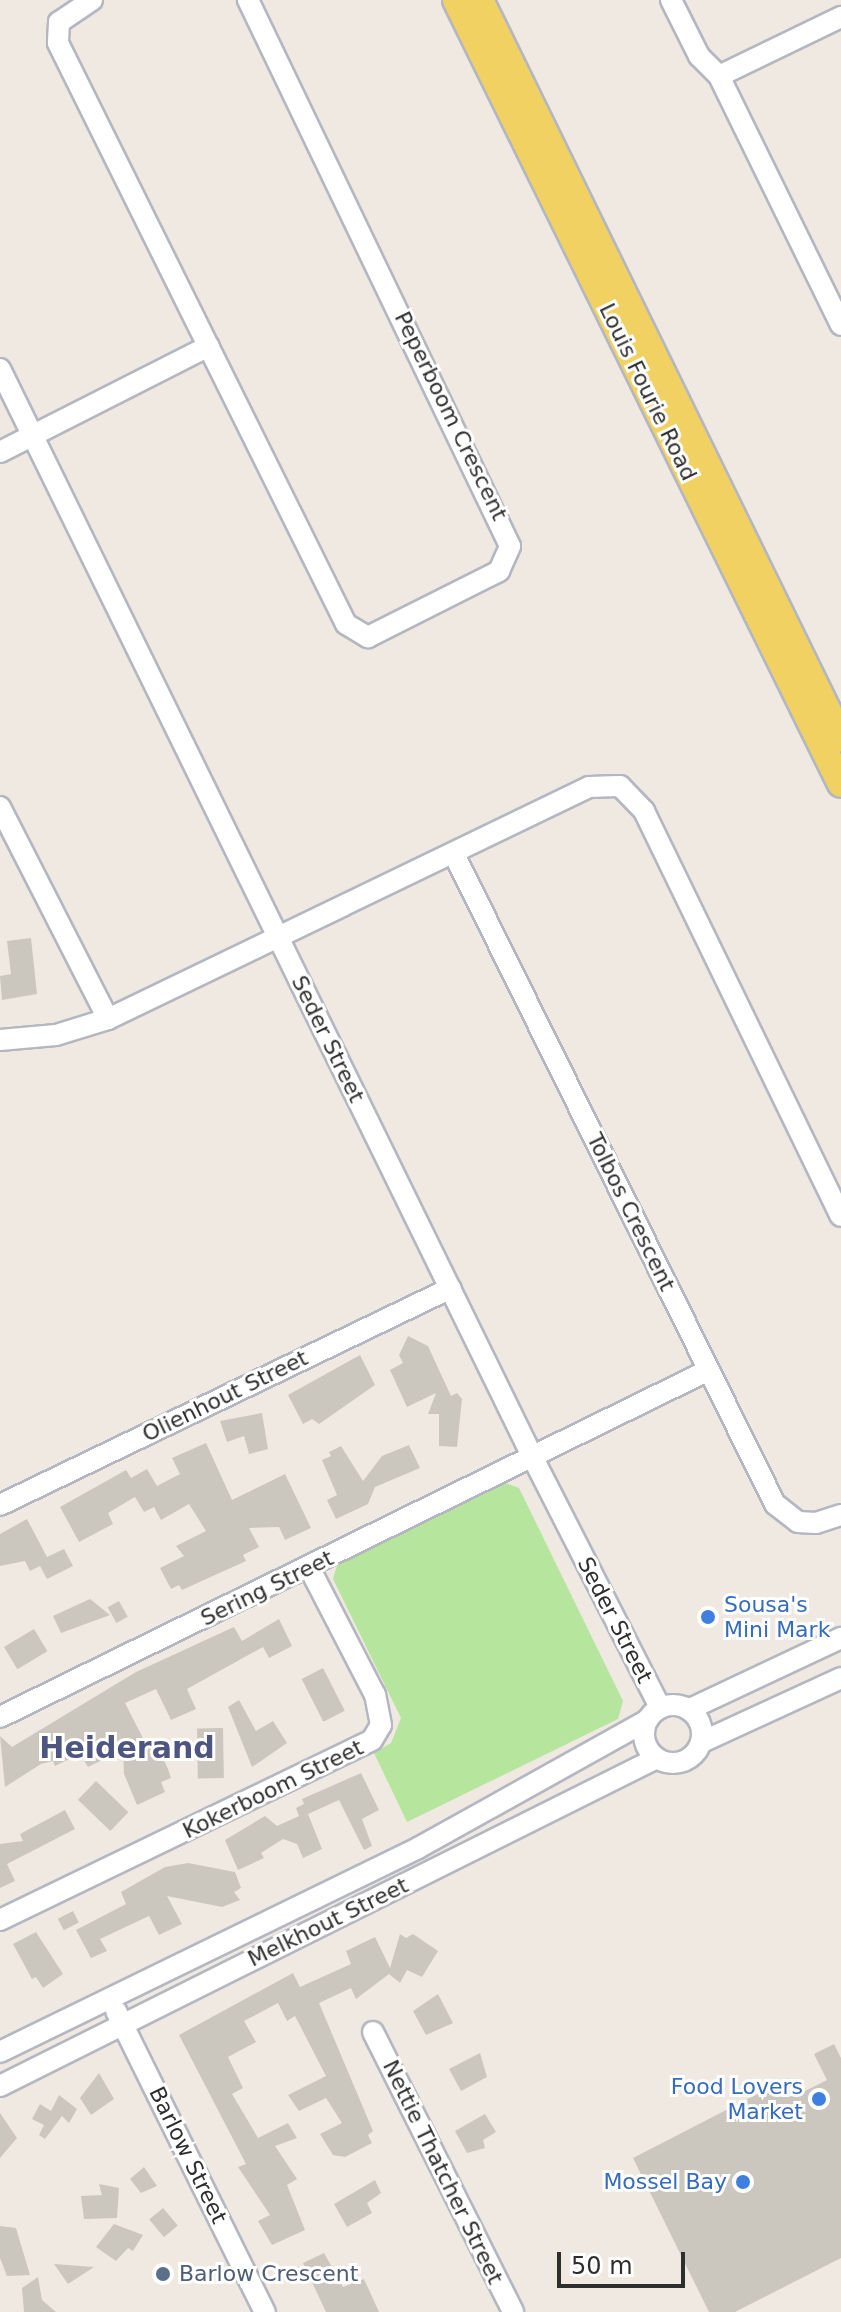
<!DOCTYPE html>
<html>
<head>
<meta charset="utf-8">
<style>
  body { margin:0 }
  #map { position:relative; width:841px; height:2312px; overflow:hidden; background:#efe9e1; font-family:"DejaVu Sans",sans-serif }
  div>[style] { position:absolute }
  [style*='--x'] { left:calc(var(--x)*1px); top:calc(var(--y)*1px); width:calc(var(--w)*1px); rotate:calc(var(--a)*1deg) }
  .green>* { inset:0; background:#b6e59e }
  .building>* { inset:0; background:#cbc7bf; transform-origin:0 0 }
  .roads { filter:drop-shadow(2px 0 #b4b7c1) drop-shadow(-2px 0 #b4b7c1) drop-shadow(0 2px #b4b7c1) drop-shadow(0 -2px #b4b7c1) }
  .minor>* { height:20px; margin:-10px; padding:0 10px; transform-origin:10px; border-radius:10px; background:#fff }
  .minor>.ring { margin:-10px; padding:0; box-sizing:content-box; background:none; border:20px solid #fff; border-radius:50% }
  .major>* { height:26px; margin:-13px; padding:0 13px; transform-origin:13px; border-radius:13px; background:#f2d163 }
  .dots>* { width:22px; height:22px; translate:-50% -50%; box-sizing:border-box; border:4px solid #fff; border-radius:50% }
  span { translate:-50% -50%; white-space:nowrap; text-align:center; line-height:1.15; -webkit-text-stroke:6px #fff; paint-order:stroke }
  .street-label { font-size:22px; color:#2e2e2e }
  .shop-label { font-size:22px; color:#366cbe }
  .left { translate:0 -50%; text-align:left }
  .right { translate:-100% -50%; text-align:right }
  .service-label { font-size:22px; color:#4e5e75 }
  .district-label { font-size:30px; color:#4d5680; font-weight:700 }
  .scale { position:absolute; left:557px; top:2252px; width:128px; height:36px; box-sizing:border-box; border:4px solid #2e2e2e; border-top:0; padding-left:10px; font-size:24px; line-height:28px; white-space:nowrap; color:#2e2e2e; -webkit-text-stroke:6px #fff; paint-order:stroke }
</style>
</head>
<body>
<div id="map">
  <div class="green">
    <i style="clip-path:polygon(502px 1482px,519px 1488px,623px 1701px,618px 1719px,407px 1822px,374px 1753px,391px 1743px,401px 1718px,333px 1579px,338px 1562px)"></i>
  </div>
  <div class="building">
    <i style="clip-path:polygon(31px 938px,37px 994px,2px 1000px,0 976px,11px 974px,7px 941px)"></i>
    <i style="clip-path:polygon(408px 1336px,428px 1346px,451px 1396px,457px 1393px,462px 1399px,457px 1447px,439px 1446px,439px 1414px,428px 1414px,436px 1393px,407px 1407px,390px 1370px,403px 1363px,399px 1355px)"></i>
    <i style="clip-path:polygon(360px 1355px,375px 1385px,319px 1424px,312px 1419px,303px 1424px,288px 1395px)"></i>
    <i style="clip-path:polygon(262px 1413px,268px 1449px,249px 1454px,244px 1436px,227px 1442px,220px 1421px)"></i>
    <i style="clip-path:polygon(206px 1443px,232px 1500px,285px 1474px,311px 1528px,285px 1540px,279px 1527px,249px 1528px,259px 1547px,243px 1555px,246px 1561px,182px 1590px,179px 1585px,171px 1589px,160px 1568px,184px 1556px,176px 1546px,206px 1531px,189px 1504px,161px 1520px,154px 1507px,144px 1512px,135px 1497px,108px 1513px,113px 1524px,79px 1542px,60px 1507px,126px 1470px,131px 1478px,147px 1469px,157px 1486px,180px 1474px,172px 1458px)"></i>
    <i style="clip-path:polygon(409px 1445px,420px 1468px,375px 1487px,368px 1504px,336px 1519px,327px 1500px,337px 1495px,322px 1460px,331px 1456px,329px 1452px,341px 1446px,363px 1481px,382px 1456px)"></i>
    <i style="clip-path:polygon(27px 1519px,47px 1557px,64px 1549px,73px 1566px,47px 1579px,40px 1566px,30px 1571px,25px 1561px,0 1566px,0 1534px)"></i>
    <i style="clip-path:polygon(90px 1599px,110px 1615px,61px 1633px,53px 1616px)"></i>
    <i style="left:119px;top:1601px;width:18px;height:13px;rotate:61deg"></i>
    <i style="clip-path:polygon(279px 1619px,292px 1646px,269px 1658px,263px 1647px,187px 1689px,196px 1709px,171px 1720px,156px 1689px,125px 1703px,148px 1748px,156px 1744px,168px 1769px,171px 1778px,161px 1782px,165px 1792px,137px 1805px,124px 1774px,123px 1750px,88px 1767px,80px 1754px,55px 1766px,53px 1761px,41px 1764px,5px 1787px,0 1736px,12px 1747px,136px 1672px,234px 1627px,242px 1641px)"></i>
    <i style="left:34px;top:1629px;width:26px;height:35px;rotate:59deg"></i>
    <i style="left:323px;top:1668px;width:48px;height:24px;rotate:63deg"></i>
    <i style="clip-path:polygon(239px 1700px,256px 1731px,273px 1721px,287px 1743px,252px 1767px,228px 1707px)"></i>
    <i style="left:223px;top:1728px;width:50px;height:26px;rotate:89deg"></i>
    <i style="clip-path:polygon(361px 1773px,379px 1810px,362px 1819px,372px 1846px,364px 1850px,339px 1800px,308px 1814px,322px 1849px,303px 1858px,297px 1844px,283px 1839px,261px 1853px,264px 1858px,238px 1870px,225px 1840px,265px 1816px,277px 1826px,299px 1816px,296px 1808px,304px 1804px,302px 1799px)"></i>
    <i style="left:96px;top:1781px;width:45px;height:26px;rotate:44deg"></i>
    <i style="clip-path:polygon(65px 1810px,75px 1829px,7px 1864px,15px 1881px,0 1888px,0 1844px,23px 1841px,20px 1834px)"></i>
    <i style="clip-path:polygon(188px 1863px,235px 1872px,241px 1888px,234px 1892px,240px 1900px,222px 1907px,167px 1896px,182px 1924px,159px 1935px,149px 1916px,100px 1939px,107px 1951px,91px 1958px,76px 1930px,126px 1904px,121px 1892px,165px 1867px)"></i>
    <i style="left:73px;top:1911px;width:13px;height:17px;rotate:63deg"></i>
    <i style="clip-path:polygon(36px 1932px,63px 1974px,43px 1988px,36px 1977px,32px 1979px,13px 1944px)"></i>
    <i style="clip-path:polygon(400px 1934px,406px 1938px,413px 1934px,438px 1951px,422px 1977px,407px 1970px,400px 1983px,389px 1974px,356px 1999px,351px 1988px,319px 2003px,373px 2131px,368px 2135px,372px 2143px,345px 2157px,333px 2155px,320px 2134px,342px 2123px,326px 2098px,299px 2111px,288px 2095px,326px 2076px,295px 2016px,287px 2021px,278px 2003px,244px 2021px,256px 2042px,228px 2057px,243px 2088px,232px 2094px,258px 2138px,288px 2123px,297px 2138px,275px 2146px,297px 2179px,287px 2185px,305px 2230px,272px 2245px,258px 2221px,270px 2215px,238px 2167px,246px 2164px,179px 2035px,293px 1973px,300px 1987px,351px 1964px,346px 1951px,375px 1937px,390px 1968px)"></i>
    <i style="clip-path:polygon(438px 1994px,453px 2023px,426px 2035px,413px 2011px)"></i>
    <i style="clip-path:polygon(834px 2044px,841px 2058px,841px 2258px,735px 2312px,709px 2312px,633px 2158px,788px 2078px,797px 2095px,827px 2080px,814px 2054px)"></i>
    <i style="clip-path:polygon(480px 2053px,487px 2077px,461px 2091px,449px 2069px)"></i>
    <i style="clip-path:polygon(99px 2073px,114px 2099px,91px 2115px,80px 2098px)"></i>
    <i style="clip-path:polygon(59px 2095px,77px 2109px,69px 2123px,62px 2116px,45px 2139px,39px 2135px,44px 2125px,32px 2119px,40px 2104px,51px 2111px)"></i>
    <i style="clip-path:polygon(0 2113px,17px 2138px,0 2158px)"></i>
    <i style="clip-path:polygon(485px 2114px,496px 2132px,483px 2140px,485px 2148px,467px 2153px,455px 2131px)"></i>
    <i style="clip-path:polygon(144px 2167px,157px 2186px,141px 2193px,130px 2179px)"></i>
    <i style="clip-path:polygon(375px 2180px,381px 2193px,367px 2203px,372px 2213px,347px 2227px,334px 2204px)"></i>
    <i style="clip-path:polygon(99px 2184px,119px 2188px,117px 2218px,84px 2219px,81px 2196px,102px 2195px)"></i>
    <i style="left:163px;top:2208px;width:23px;height:18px;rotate:50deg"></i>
    <i style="clip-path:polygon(114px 2224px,143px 2235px,133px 2251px,128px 2248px,116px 2261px,96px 2247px)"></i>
    <i style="clip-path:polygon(0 2226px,16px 2228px,30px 2275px,7px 2276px,0 2258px)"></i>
    <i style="clip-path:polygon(324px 2253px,343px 2287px,364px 2279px,379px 2312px,326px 2312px,303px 2263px)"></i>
    <i style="clip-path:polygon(54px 2264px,94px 2267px,68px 2284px)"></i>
    <i style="clip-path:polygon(38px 2277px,42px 2300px,56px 2312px,24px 2312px,22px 2288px)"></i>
  </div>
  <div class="roads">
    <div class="minor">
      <i style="--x:92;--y:0;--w:40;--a:146"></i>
      <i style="--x:59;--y:22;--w:21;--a:93"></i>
      <i style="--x:58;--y:43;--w:648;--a:63.63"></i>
      <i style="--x:346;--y:624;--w:26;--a:31"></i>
      <i style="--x:368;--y:637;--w:147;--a:-26.7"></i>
      <i style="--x:499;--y:571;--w:27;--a:-66"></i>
      <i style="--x:510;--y:546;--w:606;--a:-115.63"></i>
      <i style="--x:671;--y:0;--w:63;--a:63.4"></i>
      <i style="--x:699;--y:56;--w:28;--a:45"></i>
      <i style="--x:719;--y:76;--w:277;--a:63.9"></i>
      <i style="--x:719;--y:76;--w:136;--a:-25.8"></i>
      <i style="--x:0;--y:369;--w:1212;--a:63.92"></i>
      <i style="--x:533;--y:1458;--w:280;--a:63"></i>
      <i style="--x:0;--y:452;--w:234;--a:-26.9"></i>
      <i style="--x:0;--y:807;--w:238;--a:63"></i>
      <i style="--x:454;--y:854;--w:725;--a:63.72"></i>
      <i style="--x:775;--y:1504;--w:29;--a:38"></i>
      <i style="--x:798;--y:1522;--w:18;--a:3"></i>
      <i style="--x:816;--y:1523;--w:26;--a:-18"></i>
      <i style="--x:0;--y:1040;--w:56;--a:-5.1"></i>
      <i style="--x:56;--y:1035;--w:54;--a:-17.1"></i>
      <i style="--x:108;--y:1019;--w:534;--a:-25.75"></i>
      <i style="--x:589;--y:787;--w:31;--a:-2"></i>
      <i style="--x:620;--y:786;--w:35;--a:46"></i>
      <i style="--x:644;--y:811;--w:450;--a:64.1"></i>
      <i style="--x:0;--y:1505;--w:500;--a:-25.7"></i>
      <i class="ring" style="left:644px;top:1705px;width:38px;height:38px"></i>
      <i style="--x:690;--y:1709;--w:167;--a:-25.2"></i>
      <i style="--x:0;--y:1717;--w:789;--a:-26.08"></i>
      <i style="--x:702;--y:1742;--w:153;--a:-24.7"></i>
      <i style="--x:0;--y:1920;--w:413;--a:-25.8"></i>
      <i style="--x:372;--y:1740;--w:17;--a:-59"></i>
      <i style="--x:381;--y:1725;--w:31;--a:-101"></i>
      <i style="--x:375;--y:1695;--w:144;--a:-117.3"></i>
      <i style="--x:116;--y:2011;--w:336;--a:63.7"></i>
      <i style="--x:373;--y:2032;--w:313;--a:63.4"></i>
      <i style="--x:0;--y:2052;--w:465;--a:-26"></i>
      <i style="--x:418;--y:1848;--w:261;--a:-29.1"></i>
      <i style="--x:0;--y:2086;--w:734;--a:-26.53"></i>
    </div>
    <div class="major">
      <i style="--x:456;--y:0;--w:873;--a:63.85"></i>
      <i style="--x:480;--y:0;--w:822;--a:63.93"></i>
    </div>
  </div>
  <div class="dots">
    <i style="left:708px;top:1617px;background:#3f7fe0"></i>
    <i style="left:819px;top:2099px;background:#3f7fe0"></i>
    <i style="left:743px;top:2182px;background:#3f7fe0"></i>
    <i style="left:163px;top:2274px;background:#5c6f8a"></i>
  </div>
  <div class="street-label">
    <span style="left:648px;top:392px;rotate:64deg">Louis Fourie Road</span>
    <span style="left:451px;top:416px;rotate:64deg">Peperboom Crescent</span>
    <span style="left:328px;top:1039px;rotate:64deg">Seder Street</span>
    <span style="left:631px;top:1212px;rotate:64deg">Tolbos Crescent</span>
    <span style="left:225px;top:1396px;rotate:-26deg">Olienhout Street</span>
    <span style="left:267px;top:1588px;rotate:-26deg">Sering Street</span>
    <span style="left:615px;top:1620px;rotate:63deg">Seder Street</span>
    <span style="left:273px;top:1789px;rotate:-26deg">Kokerboom Street</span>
    <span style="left:328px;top:1922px;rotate:-26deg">Melkhout Street</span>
    <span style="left:188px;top:2155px;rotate:64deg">Barlow Street</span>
    <span style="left:443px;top:2172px;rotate:64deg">Nettie Thatcher Street</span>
  </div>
  <div class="shop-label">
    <span class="left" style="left:724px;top:1617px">Sousa's<br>Mini Mark</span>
    <span class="right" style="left:803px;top:2099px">Food Lovers<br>Market</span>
    <span class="right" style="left:727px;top:2182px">Mossel Bay</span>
  </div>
  <div class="service-label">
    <span class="left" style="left:179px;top:2274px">Barlow Crescent</span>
  </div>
  <div class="district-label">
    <span style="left:127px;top:1748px">Heiderand</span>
  </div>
  <div class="scale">50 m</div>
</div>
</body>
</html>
